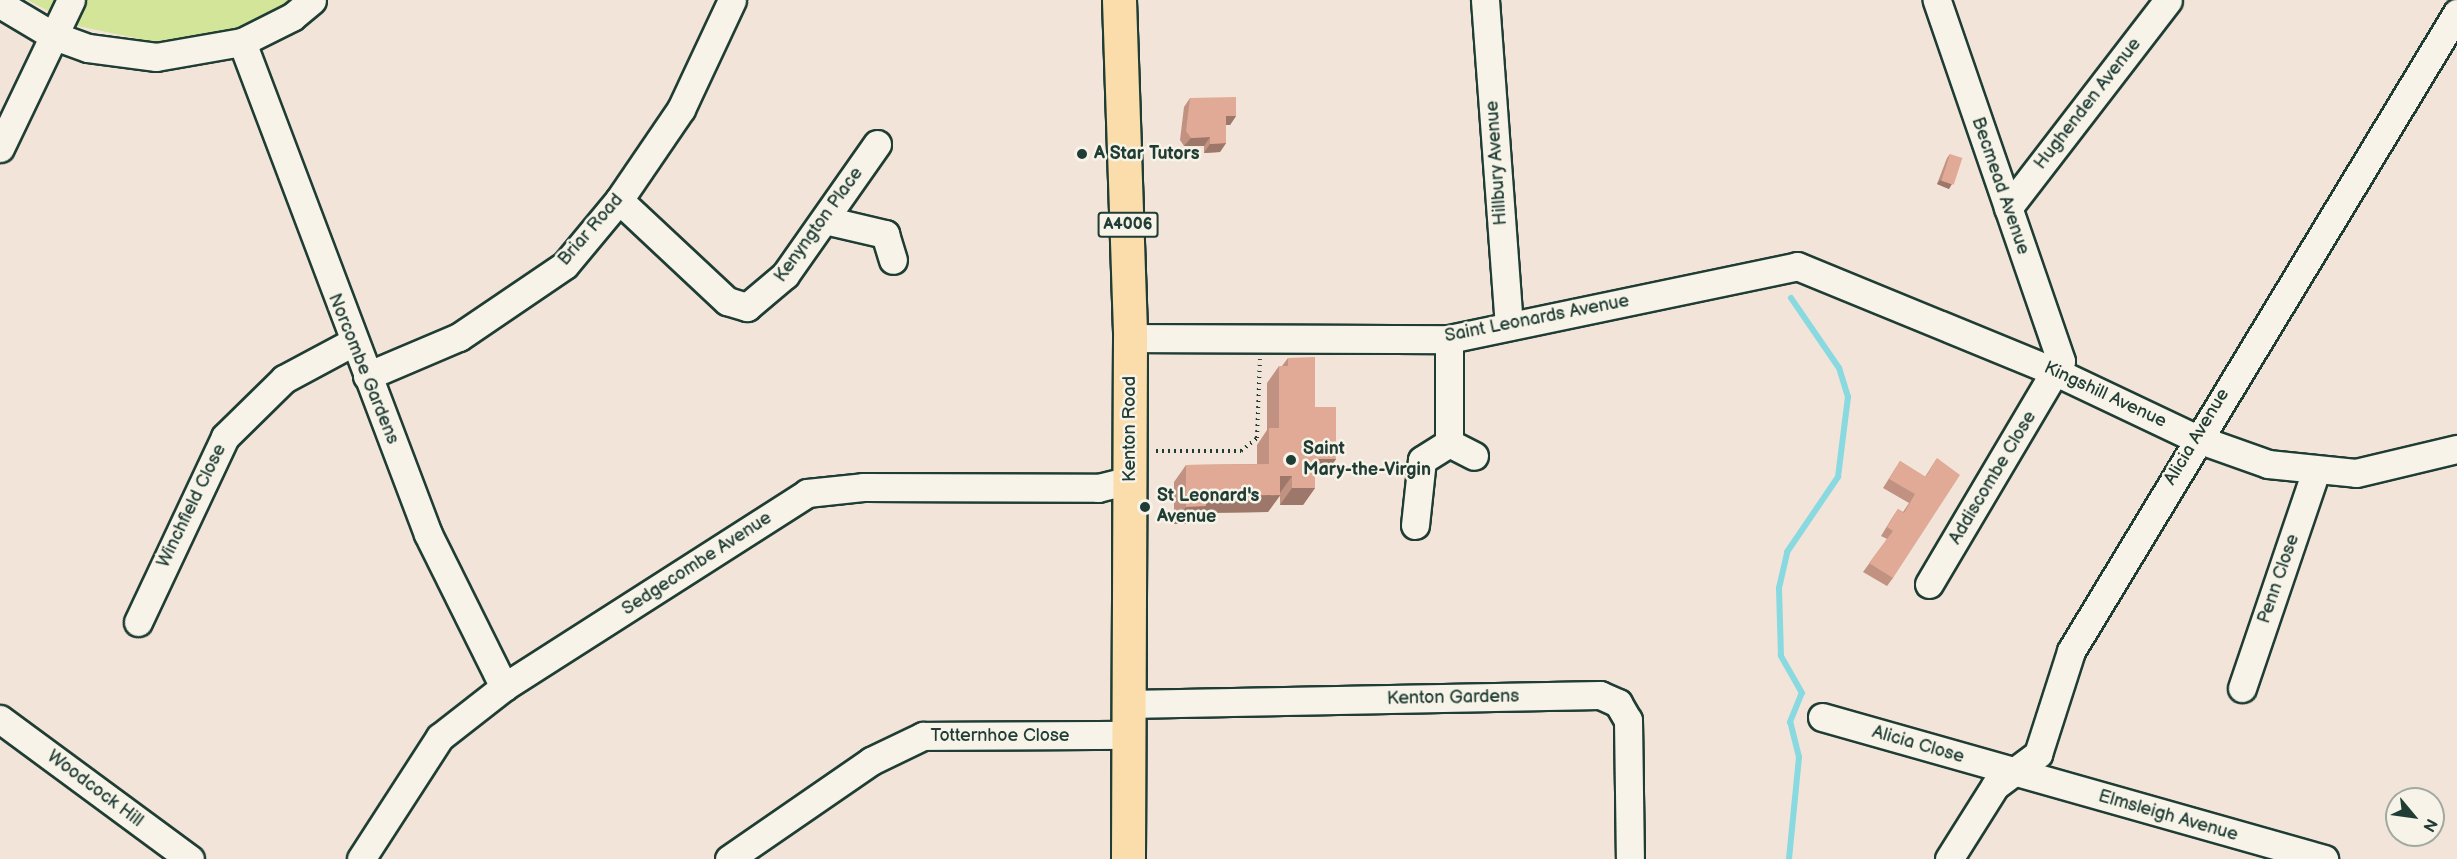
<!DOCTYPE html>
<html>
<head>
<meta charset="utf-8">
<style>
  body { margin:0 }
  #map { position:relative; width:2457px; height:859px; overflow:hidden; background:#f2e4d8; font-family:"Balsamiq Sans",sans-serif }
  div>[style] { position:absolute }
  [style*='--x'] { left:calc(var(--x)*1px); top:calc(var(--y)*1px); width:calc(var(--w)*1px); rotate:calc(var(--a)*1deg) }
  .green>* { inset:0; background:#d3e599 }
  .stream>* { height:6px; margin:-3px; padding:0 3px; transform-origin:3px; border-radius:3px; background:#88d9e0 }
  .path>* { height:4px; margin-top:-2px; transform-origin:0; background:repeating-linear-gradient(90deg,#1f3d34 0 1.5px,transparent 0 6px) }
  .roads { filter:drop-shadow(2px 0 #1f3d34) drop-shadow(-2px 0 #1f3d34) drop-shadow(0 2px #1f3d34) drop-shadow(0 -2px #1f3d34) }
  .minor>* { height:27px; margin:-13.5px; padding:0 13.5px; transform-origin:13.5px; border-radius:13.5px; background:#f7f3e8 }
  .major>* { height:33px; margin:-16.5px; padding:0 16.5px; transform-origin:16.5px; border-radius:16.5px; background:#faddab }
  .wall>* { inset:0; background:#c19281 }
  .shaded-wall>* { inset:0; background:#9d7769 }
  .building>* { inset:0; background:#e0aa96; transform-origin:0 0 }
  .dots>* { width:16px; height:16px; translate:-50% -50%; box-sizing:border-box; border:3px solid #f7f3e8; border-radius:50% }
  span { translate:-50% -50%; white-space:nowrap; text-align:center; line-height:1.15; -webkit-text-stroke:5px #f7f3e8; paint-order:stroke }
  .shield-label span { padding:2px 4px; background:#f7f3e8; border:2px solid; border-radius:4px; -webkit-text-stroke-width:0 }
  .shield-label { font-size:16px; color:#1f3d34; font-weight:700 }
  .street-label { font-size:18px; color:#1f3d34 }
  .poi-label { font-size:18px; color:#1f3d34; font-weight:700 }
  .left { translate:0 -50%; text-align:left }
  .north { position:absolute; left:2385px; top:787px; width:60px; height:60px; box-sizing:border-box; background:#f7f3e8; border:2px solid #a1aaa0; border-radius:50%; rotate:119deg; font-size:16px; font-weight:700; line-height:24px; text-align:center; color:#1f3d34 }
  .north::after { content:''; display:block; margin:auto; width:21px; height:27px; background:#1f3d34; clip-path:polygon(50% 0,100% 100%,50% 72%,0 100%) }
</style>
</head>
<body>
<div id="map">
  <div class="green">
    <i style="clip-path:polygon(27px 0,295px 0,240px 31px,168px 45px,78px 26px)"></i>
  </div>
  <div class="stream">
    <i style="--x:1789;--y:859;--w:102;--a:-84.4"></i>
    <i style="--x:1799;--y:757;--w:36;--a:-104"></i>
    <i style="--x:1790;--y:722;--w:31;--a:-68"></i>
    <i style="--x:1802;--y:693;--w:43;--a:-119.6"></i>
    <i style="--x:1781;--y:656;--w:68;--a:-91.7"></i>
    <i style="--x:1779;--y:588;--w:37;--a:-77"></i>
    <i style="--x:1787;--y:552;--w:91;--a:-55.8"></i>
    <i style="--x:1838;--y:477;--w:81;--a:-82.9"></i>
    <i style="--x:1848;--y:397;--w:30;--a:-107"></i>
    <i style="--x:1839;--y:368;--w:85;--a:-124.4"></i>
  </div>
  <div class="path">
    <i style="--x:1156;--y:451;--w:85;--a:0"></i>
    <i style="--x:1241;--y:451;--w:21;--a:-39"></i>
    <i style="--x:1257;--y:438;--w:79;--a:-87.8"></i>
  </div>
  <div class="roads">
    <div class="minor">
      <i style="--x:1485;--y:0;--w:327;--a:85.8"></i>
      <i style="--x:0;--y:4;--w:61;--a:30.8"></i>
      <i style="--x:52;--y:35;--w:38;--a:20"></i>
      <i style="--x:88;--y:48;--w:69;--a:7.5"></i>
      <i style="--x:156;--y:57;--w:87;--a:-9.9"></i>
      <i style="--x:242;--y:42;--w:56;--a:-26.6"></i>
      <i style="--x:292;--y:17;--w:26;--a:-40"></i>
      <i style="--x:242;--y:42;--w:526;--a:69.29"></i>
      <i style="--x:428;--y:534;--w:171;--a:63.6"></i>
      <i style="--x:0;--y:148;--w:164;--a:-64.4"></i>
      <i style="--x:619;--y:200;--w:148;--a:43.1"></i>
      <i style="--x:727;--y:301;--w:21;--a:17"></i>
      <i style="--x:747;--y:307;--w:50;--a:-40.1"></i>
      <i style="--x:785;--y:275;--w:160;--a:-54.9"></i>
      <i style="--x:2008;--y:208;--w:262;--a:-52.4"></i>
      <i style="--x:825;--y:220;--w:62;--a:13.1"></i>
      <i style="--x:885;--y:234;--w:27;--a:73"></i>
      <i style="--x:1130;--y:338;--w:319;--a:0.2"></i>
      <i style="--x:1449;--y:339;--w:356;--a:-11.8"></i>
      <i style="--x:1797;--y:266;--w:280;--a:22.3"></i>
      <i style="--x:2056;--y:372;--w:154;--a:25.4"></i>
      <i style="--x:2195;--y:438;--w:77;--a:19.6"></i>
      <i style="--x:2268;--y:464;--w:88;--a:5.8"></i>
      <i style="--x:2356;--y:473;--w:104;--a:-13.4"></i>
      <i style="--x:1449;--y:339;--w:104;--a:90"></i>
      <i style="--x:367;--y:376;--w:100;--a:-23"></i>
      <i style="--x:459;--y:337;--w:128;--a:-34.2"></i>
      <i style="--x:565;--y:265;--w:85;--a:-50.3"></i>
      <i style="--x:619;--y:200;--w:110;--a:-55.7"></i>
      <i style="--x:681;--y:109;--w:120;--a:-64.9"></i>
      <i style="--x:1415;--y:525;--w:65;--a:-83.9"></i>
      <i style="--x:1422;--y:460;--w:32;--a:-32"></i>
      <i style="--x:1449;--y:443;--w:28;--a:27"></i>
      <i style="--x:1929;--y:584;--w:259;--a:-59.4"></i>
      <i style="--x:2061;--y:361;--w:382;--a:-109"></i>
      <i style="--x:138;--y:622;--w:204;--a:-64.8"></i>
      <i style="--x:225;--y:437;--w:83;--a:-44.5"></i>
      <i style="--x:284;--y:379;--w:76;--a:-28.2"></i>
      <i style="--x:2242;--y:688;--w:229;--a:-71.2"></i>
      <i style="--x:1127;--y:704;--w:473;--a:-1.1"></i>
      <i style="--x:1600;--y:695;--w:20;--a:24"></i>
      <i style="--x:1618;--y:703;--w:20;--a:60"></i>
      <i style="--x:1628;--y:720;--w:139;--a:89.2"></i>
      <i style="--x:1822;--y:717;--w:522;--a:15.79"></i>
      <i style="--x:0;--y:719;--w:236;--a:36.4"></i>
      <i style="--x:361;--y:859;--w:145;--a:-57.1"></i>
      <i style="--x:440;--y:737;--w:81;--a:-38"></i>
      <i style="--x:504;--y:687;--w:360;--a:-32.6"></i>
      <i style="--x:807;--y:493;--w:56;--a:-6.1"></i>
      <i style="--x:863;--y:487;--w:235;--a:0.2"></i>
      <i style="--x:1098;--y:488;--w:33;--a:-14"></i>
      <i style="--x:729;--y:859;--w:173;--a:-34.6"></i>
      <i style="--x:871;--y:761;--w:58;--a:-25.7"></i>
      <i style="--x:923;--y:736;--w:205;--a:-0.3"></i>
      <i style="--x:1949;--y:859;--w:86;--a:-57.8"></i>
      <i style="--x:1995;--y:786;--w:54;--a:-36.7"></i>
      <i style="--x:2038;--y:754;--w:108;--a:-72.2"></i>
      <i style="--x:2071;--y:651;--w:746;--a:-58.83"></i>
    </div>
    <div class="major">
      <i style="--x:1119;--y:0;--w:338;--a:88.1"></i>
      <i style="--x:1130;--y:338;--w:521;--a:90.22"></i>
    </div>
  </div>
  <div class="wall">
    <i style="clip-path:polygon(1190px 98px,1236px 116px,1230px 125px,1226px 125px,1226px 143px,1220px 152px,1204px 153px,1204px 146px,1184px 146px,1180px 140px,1184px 107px)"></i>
    <i style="clip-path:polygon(1950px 154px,1949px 189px,1937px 184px,1947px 158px)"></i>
    <i style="clip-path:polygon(1288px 358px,1315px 407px,1336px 459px,1324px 476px,1315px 476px,1315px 488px,1303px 505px,1280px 505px,1280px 496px,1268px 512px,1202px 513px,1194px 523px,1174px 524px,1174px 482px,1186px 465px,1257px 464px,1257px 445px,1267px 430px,1267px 383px,1279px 366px,1282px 366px)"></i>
    <i style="clip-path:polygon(1937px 458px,1893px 578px,1887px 586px,1863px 572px,1887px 539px,1881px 536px,1892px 518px,1898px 509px,1903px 512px,1909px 503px,1883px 488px,1900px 461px,1925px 477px)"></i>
  </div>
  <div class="shaded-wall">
    <i style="clip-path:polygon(1226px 116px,1236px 116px,1230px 125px,1220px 125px)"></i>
    <i style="clip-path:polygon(1210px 137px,1204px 146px,1184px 146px,1191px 138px)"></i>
    <i style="clip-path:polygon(1226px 143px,1220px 152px,1204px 153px,1210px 144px)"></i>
    <i style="clip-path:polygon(1940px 180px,1952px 184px,1949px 189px,1937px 184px)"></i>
    <i style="clip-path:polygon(1315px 459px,1336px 459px,1324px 476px,1303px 476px)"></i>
    <i style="clip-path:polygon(1280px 476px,1292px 476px,1280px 493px)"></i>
    <i style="clip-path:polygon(1292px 488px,1315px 488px,1303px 505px,1280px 505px)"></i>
    <i style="clip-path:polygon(1280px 495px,1268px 512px,1202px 513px,1194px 523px,1174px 524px,1186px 507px,1206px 496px)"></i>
  </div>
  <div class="building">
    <i style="clip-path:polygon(1236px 97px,1236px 116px,1226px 116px,1226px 143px,1210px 144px,1210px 137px,1191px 138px,1186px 131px,1190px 98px)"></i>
    <i style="left:1950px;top:154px;width:13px;height:28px;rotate:18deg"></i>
    <i style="clip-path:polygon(1315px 357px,1315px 407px,1336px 407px,1336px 459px,1315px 459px,1315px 488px,1292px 488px,1292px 476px,1280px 476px,1280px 495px,1206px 496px,1206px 506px,1186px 507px,1186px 465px,1269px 464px,1269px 428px,1279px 428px,1279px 366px,1288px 366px,1288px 358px)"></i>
    <i style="clip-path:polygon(1937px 458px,1960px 475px,1893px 578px,1869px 563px,1893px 531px,1887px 527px,1898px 509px,1904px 513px,1915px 494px,1889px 479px,1900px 461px,1926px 477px)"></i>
  </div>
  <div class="dots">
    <i style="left:1082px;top:154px;background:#1f3d34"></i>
    <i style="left:1291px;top:460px;background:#1f3d34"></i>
    <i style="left:1145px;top:507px;background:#1f3d34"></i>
  </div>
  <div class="shield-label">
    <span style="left:1128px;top:225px">A4006</span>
  </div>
  <div class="street-label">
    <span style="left:2088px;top:104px;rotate:-52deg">Hughenden Avenue</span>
    <span style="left:1497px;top:163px;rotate:-94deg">Hillbury Avenue</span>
    <span style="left:2000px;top:186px;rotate:71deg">Becmead Avenue</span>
    <span style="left:819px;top:225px;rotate:-54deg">Kenyngton Place</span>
    <span style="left:591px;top:230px;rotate:-49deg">Briar Road</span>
    <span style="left:1537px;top:319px;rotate:-11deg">Saint Leonards Avenue</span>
    <span style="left:363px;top:369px;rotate:68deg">Norcombe Gardens</span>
    <span style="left:2105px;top:395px;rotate:25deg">Kingshill Avenue</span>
    <span style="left:1130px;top:429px;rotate:-90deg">Kenton Road</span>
    <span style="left:2197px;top:437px;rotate:-59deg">Alicia Avenue</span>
    <span style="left:1993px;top:478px;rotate:-59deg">Addiscombe Close</span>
    <span style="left:192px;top:506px;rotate:-64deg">Winchfield Close</span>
    <span style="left:697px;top:564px;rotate:-33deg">Sedgecombe Avenue</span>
    <span style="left:2279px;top:579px;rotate:-71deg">Penn Close</span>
    <span style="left:1453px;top:698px;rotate:-1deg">Kenton Gardens</span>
    <span style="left:1000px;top:736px">Totternhoe Close</span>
    <span style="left:1918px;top:745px;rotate:16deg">Alicia Close</span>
    <span style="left:95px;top:789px;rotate:37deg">Woodcock Hill</span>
    <span style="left:2168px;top:816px;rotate:16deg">Elmsleigh Avenue</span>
  </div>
  <div class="poi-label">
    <span class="left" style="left:1094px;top:154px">A Star Tutors</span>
    <span class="left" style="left:1303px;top:460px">Saint<br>Mary-the-Virgin</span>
    <span class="left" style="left:1157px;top:507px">St Leonard's<br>Avenue</span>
  </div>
  <div class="north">N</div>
</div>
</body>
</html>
